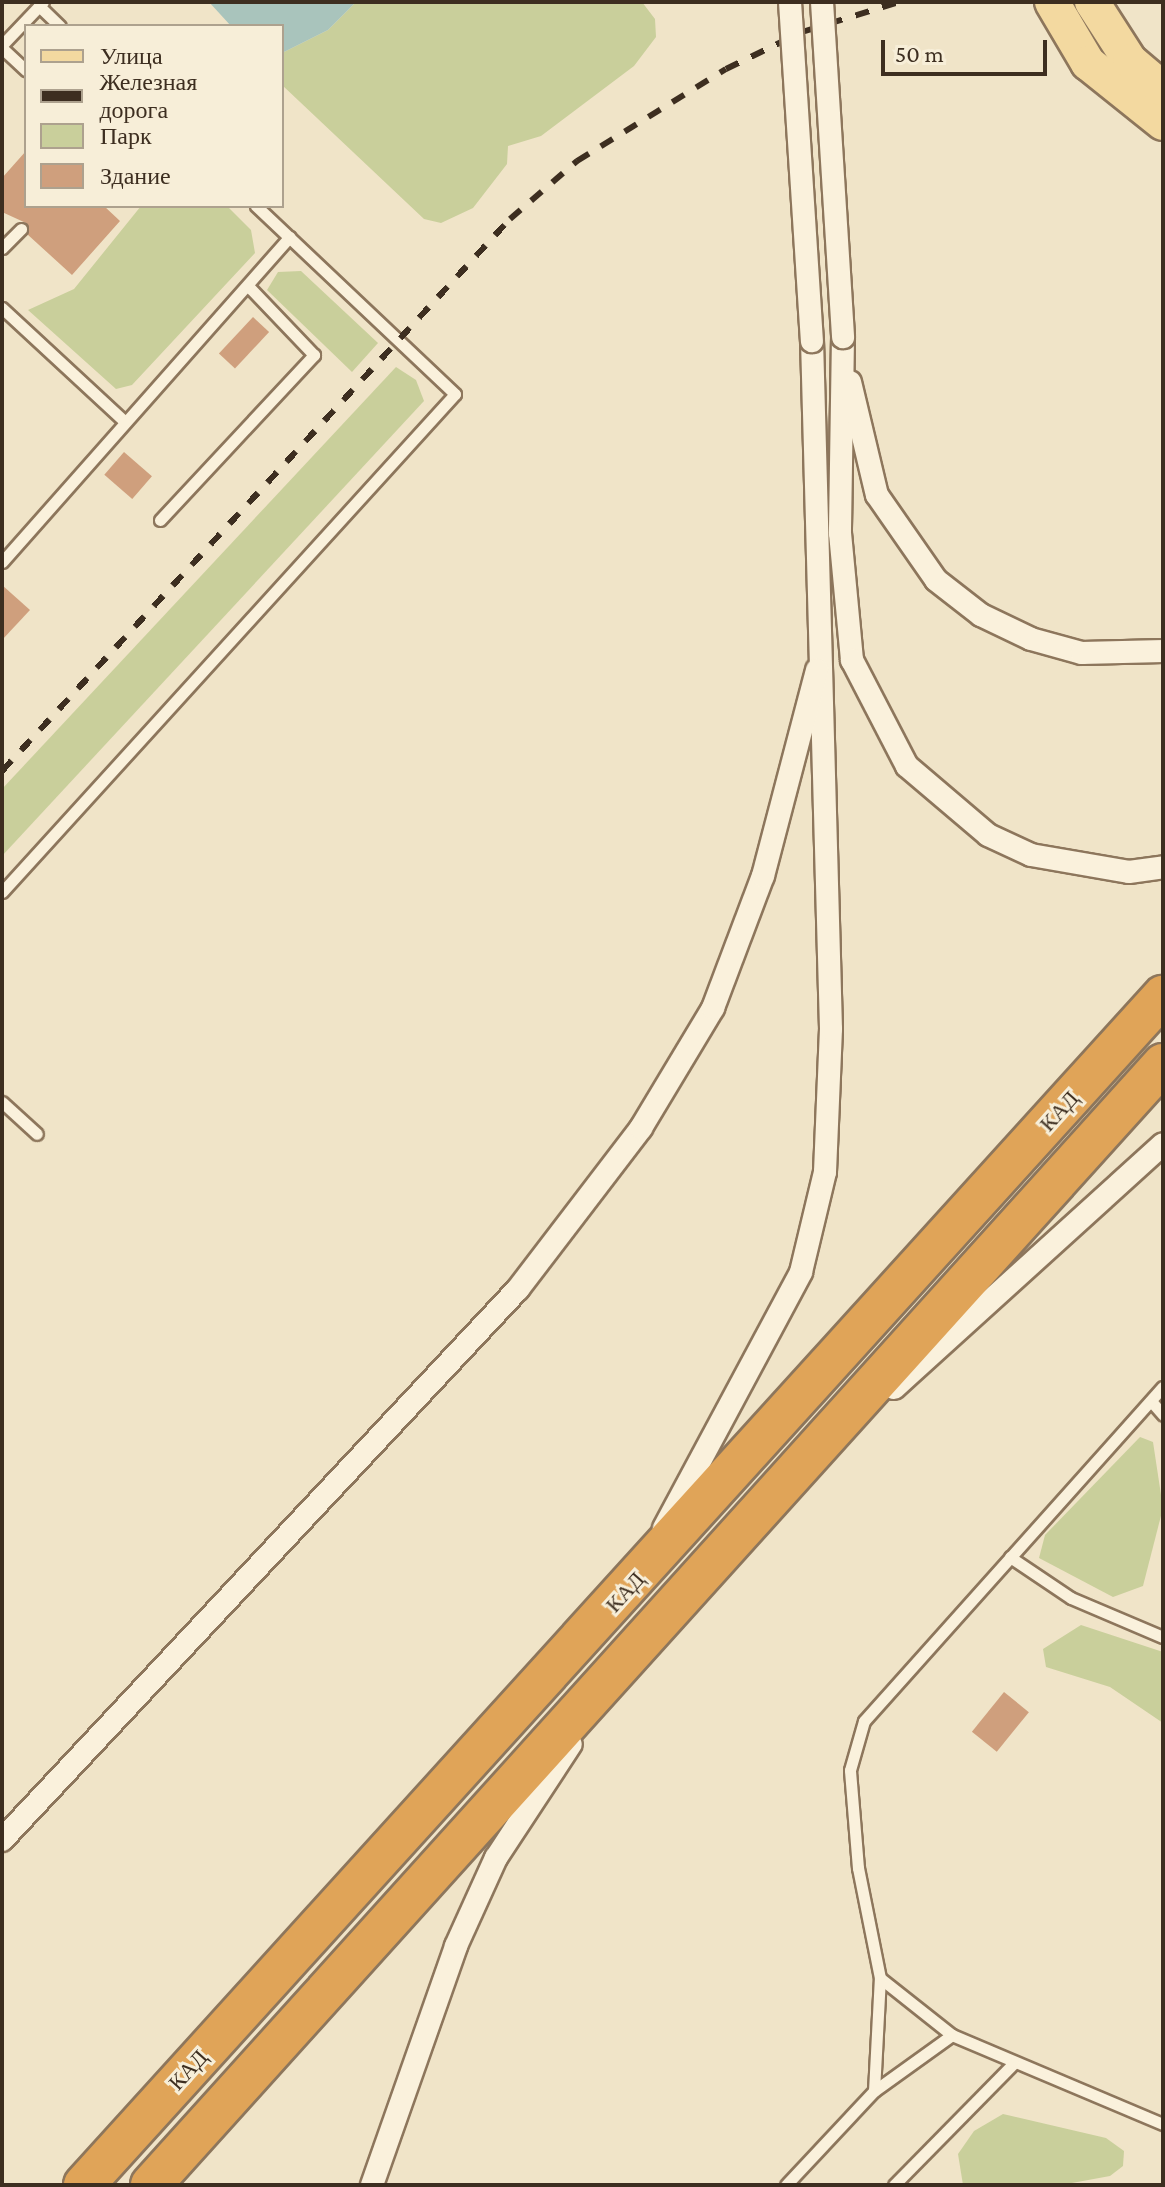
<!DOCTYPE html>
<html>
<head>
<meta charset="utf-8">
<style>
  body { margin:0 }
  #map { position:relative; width:1165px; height:2187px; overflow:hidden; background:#f0e4c8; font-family:"Crimson Pro",serif }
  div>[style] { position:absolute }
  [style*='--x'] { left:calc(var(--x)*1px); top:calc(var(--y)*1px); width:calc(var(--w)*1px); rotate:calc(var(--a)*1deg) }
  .green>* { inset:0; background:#c9cf9b }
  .water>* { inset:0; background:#a9c4bc }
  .building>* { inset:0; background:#cf9f7d; transform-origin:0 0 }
  .roads { filter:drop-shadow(2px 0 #8d765c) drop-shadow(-2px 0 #8d765c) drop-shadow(0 2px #8d765c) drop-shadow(0 -2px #8d765c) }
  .lane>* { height:11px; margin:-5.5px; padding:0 5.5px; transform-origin:5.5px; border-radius:5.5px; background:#faf1dc }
  .street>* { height:22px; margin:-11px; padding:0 11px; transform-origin:11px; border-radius:11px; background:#faf1dc }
  .primary>* { height:34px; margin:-17px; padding:0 17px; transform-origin:17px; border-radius:17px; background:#f3d9a0 }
  .highway>* { height:40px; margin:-20px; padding:0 20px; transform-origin:20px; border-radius:20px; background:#e0a458 }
  .rail>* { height:6px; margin-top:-3px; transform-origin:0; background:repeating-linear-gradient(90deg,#3d2e20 0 14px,transparent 0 28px) }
  .bridges { filter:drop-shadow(2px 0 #8d765c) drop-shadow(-2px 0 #8d765c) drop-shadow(0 2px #8d765c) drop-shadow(0 -2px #8d765c) }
  .street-bridge>* { height:22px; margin:-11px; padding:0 11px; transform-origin:11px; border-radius:11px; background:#faf1dc }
  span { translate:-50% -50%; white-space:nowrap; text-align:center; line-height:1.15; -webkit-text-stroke:6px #f7eed8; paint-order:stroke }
  .street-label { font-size:22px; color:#3d2e20 }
  .frame { position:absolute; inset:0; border:4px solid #3d2e20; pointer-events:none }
  .legend { position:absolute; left:24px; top:24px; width:260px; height:184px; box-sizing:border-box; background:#f7eed8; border:2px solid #ada18e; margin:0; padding:10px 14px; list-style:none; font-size:24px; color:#3d2e20 }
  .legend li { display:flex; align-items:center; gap:16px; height:40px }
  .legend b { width:40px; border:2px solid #ada18e }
  .scale { position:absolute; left:881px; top:40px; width:166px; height:36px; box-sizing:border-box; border:4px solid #3d2e20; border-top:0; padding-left:10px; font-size:24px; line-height:28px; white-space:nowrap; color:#3d2e20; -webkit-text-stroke:6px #f7eed8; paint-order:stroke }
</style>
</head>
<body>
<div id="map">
  <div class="green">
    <i style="clip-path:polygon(356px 2px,642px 2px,655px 19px,656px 37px,634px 66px,541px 136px,508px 146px,507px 164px,473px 208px,441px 223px,424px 219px,282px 85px,282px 53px,328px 30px)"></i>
    <i style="clip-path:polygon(141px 206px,227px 206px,251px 230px,255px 253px,132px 385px,116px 389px,28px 310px,74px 289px)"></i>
    <i style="clip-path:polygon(301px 271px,378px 343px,352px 372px,267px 290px,278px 272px)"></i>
    <i style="clip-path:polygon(396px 367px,416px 380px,424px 401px,2px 856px,2px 789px)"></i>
    <i style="clip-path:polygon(1140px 1437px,1153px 1442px,1163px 1508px,1143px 1586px,1113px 1597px,1039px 1558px,1045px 1535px)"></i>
    <i style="clip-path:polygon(1081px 1625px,1163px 1652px,1163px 1723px,1110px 1687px,1046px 1667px,1043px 1649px)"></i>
    <i style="clip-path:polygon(1003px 2114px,1106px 2138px,1124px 2151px,1123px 2166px,1110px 2176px,1061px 2185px,963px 2185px,958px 2154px,974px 2131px)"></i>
  </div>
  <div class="water">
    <i style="clip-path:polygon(209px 2px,356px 2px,328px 30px,282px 53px,282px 26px,231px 26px)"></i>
  </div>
  <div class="building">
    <i style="clip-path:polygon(26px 151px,26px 206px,104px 206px,120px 221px,72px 275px,27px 234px,26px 223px,2px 212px,2px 178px)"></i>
    <i style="left:253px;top:317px;width:22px;height:50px;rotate:43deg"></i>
    <i style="left:124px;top:452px;width:37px;height:30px;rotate:41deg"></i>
    <i style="clip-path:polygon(2px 585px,30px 610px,2px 640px)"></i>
    <i style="left:1004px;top:1692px;width:32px;height:51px;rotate:39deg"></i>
  </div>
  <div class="roads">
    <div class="lane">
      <i style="--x:39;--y:6;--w:29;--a:44"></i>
      <i style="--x:2;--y:45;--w:59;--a:-46.4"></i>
      <i style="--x:2;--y:48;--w:33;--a:43"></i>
      <i style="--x:2;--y:248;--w:27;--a:-45"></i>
      <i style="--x:2;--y:308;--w:166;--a:42.8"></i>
      <i style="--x:160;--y:520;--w:226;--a:-47"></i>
      <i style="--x:314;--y:355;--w:95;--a:-133.7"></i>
      <i style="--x:2;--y:562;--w:434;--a:-48.5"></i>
      <i style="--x:2;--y:892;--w:673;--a:-47.71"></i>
      <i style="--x:455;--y:394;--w:274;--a:-136.6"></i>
      <i style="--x:2;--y:1102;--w:47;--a:42.4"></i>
      <i style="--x:1151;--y:1401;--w:18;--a:49"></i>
      <i style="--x:1010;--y:1557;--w:73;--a:33.9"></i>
      <i style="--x:1071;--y:1598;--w:100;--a:23"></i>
      <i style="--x:880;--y:1978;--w:92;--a:38.4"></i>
      <i style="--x:874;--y:2091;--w:96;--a:-35.7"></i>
      <i style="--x:952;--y:2035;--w:229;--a:22.9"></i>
      <i style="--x:786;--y:2185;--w:129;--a:-46.9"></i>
      <i style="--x:874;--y:2091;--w:113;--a:-87"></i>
      <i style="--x:880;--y:1978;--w:112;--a:-101.3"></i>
      <i style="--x:858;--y:1868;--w:98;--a:-94.7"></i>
      <i style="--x:850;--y:1770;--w:51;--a:-74.1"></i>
      <i style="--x:864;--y:1721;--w:448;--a:-48.2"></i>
      <i style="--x:894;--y:2185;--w:170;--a:-45.5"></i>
    </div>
    <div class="street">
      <i style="--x:843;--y:337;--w:196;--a:90.9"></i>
      <i style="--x:840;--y:533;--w:128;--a:84.6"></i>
      <i style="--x:852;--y:660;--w:119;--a:62.6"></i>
      <i style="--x:907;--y:766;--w:106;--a:40.4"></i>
      <i style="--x:988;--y:835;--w:47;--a:24.9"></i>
      <i style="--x:1031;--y:855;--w:99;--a:9.8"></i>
      <i style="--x:1129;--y:872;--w:34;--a:-8"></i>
      <i style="--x:850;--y:382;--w:116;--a:76.6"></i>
      <i style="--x:877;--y:495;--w:103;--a:55.2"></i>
      <i style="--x:936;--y:580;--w:57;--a:37.9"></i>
      <i style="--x:981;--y:615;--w:55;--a:25.6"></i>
      <i style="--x:1031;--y:639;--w:53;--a:15.4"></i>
      <i style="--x:1082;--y:653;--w:81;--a:-1.4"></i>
      <i style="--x:894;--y:1388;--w:363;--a:-42.2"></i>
      <i style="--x:664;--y:1528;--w:290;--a:-61.8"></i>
      <i style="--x:801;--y:1272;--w:103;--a:-76.5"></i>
      <i style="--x:825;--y:1172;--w:143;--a:-87.6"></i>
      <i style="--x:831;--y:1029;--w:688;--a:-91.58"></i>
      <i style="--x:2;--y:1840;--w:755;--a:-46.88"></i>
      <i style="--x:518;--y:1289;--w:203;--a:-52.6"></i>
      <i style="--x:641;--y:1128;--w:140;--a:-59"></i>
      <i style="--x:713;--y:1008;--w:141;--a:-69.3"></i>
      <i style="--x:763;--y:876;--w:213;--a:-75.3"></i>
      <i style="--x:372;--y:2185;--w:253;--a:-70.6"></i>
      <i style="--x:456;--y:1946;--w:97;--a:-65.6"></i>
      <i style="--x:496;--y:1858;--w:136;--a:-56.7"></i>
    </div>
    <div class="primary">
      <i style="--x:1052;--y:2;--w:71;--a:59.5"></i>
      <i style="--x:1088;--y:63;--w:96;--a:38.7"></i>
      <i style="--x:1092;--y:2;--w:70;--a:57.2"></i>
      <i style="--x:1130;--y:61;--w:43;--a:40.3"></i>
    </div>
    <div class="highway">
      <i style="--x:84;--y:2185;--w:1606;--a:-47.78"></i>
      <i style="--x:151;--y:2185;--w:1510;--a:-47.93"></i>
    </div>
  </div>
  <div class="rail">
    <i style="--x:2;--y:771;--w:750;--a:-47.38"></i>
    <i style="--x:510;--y:219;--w:89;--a:-40.9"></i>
    <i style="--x:577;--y:161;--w:175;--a:-31.7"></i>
    <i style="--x:726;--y:69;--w:85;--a:-26"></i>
    <i style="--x:802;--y:32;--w:102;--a:-17.2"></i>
  </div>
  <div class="bridges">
    <div class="street-bridge">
      <i style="--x:790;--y:2;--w:340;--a:86.3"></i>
      <i style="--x:822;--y:2;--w:336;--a:86.4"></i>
    </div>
  </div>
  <div class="street-label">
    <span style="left:1059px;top:1111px;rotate:-48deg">КАД</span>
    <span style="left:625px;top:1592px;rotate:-48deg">КАД</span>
    <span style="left:188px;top:2070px;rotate:-48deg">КАД</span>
  </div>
  <div class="frame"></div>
  <ul class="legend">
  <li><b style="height:10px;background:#f3d9a0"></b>Улица</li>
  <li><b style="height:10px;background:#3d2e20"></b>Железная дорога</li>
  <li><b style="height:22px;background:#c9cf9b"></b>Парк</li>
  <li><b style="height:22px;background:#cf9f7d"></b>Здание</li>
  </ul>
  <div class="scale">50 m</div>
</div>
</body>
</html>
